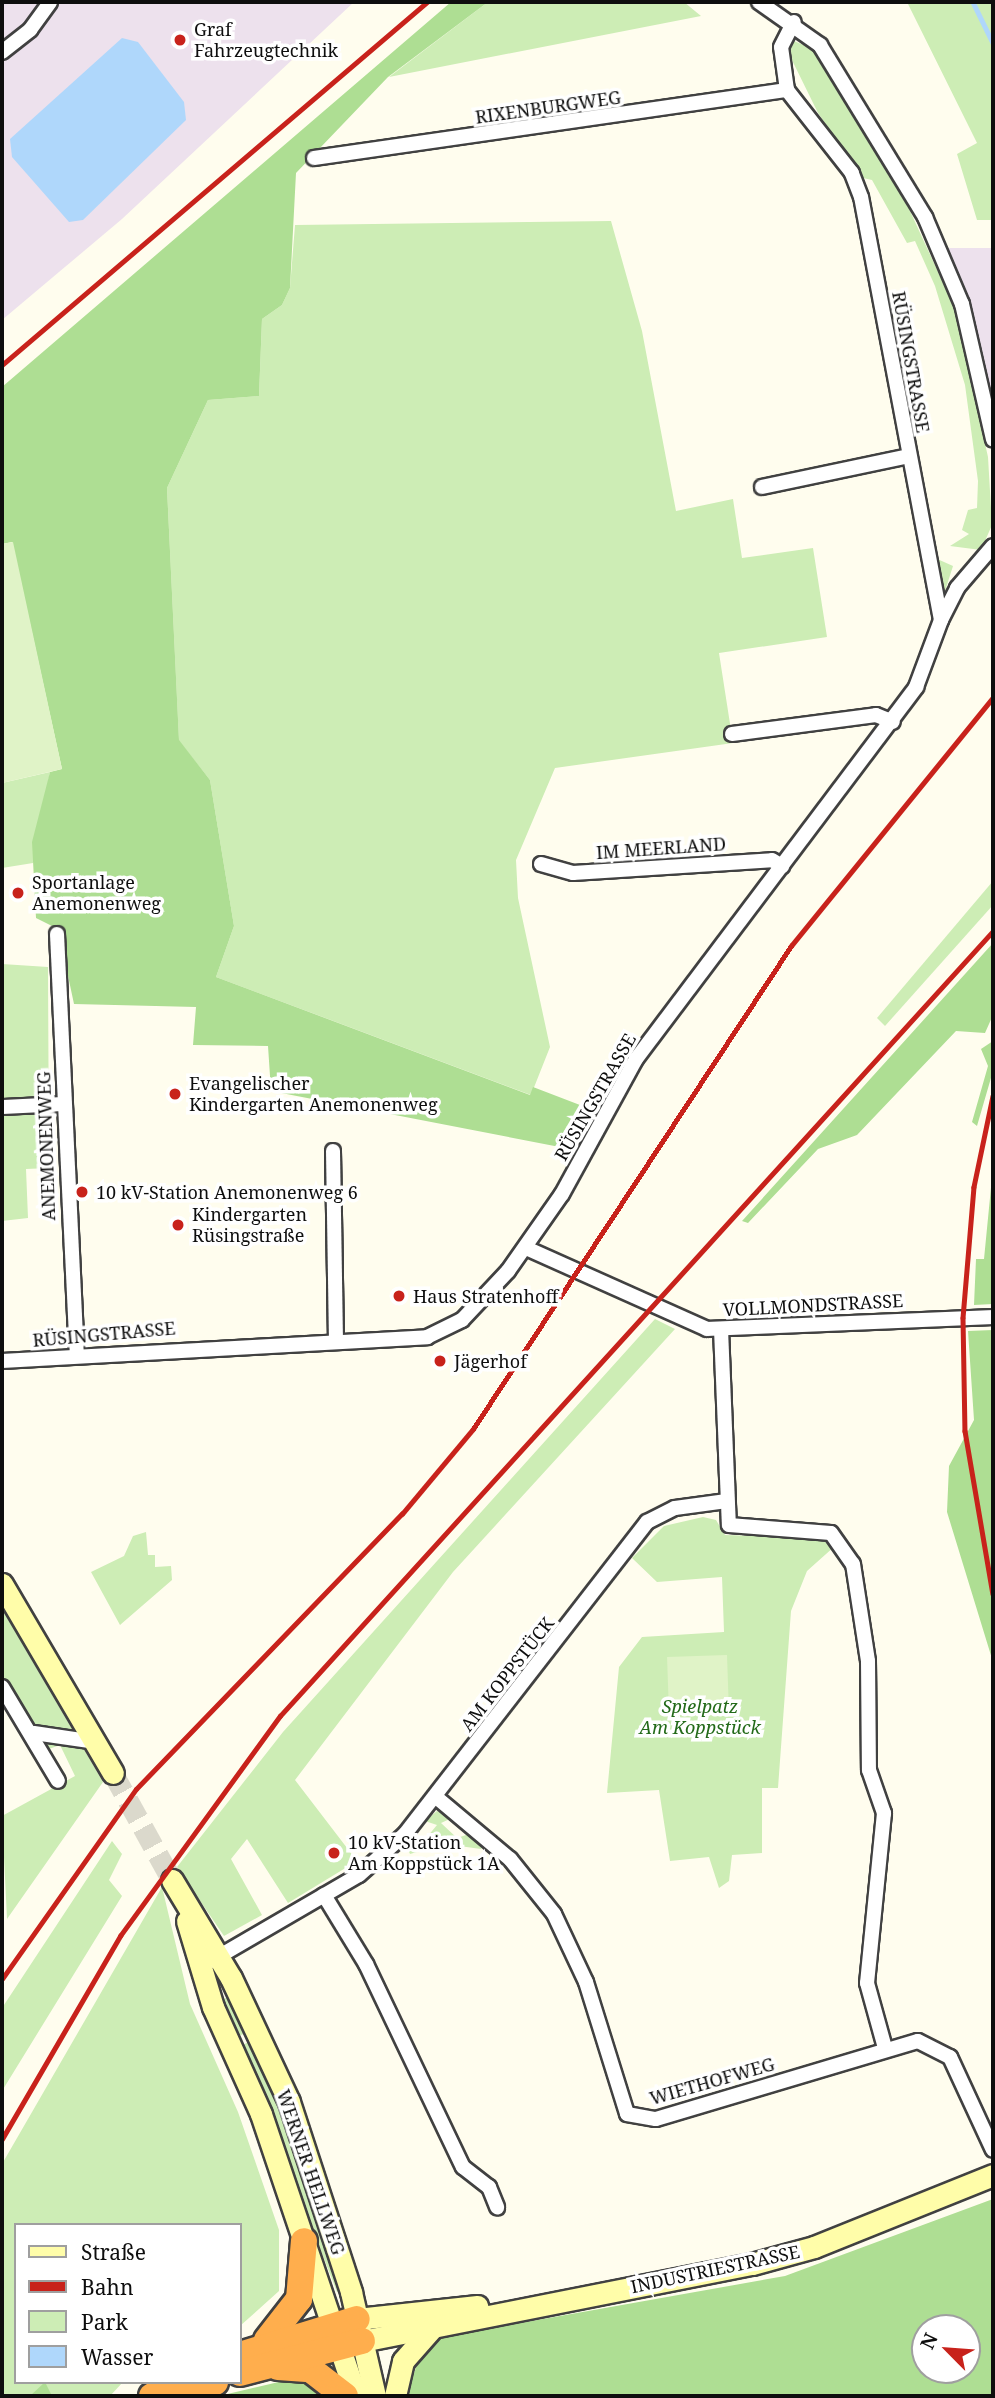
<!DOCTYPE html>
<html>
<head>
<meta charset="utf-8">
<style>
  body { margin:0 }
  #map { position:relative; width:995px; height:2398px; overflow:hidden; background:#fffdee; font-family:"Noto Serif",serif }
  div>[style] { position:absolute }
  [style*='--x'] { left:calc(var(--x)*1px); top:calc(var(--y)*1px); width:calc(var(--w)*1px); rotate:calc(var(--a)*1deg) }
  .industrial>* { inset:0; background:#ede1ed }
  .green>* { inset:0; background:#cdedb5; transform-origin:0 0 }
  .forest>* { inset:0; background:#aede93 }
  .pitch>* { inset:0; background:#e0f3c7; transform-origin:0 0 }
  .water>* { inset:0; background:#afd7fb }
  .stream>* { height:4.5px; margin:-2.25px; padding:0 2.25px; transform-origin:2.25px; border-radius:2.25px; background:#afd7fb }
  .secondary-tunnel>* { height:21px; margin-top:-10.5px; transform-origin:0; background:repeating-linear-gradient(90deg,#dbd9cc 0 21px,transparent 0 31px) }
  .roads { filter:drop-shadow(2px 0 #414141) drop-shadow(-2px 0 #414141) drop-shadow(0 2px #414141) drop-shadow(0 -2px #414141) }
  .street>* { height:14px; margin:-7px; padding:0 7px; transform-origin:7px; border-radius:7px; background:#fff }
  .secondary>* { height:21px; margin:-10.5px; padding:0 10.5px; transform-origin:10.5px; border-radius:10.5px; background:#fffda9 }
  .highway>* { height:26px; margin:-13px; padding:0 13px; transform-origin:13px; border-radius:13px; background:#ffae4d }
  .rail>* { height:4.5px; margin:-2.25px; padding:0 2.25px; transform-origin:2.25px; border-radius:2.25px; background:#c8221b }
  .dots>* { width:19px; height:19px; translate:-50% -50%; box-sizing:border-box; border:4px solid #fff; border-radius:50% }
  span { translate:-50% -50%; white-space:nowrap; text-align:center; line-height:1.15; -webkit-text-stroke:7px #fff; paint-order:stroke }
  .poi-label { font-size:18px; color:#0e0e0e }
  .left { translate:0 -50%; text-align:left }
  .street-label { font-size:18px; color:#0e0e0e }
  .park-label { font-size:18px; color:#236a19; font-style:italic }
  .frame { position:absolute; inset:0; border:4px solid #0e0e0e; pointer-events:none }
  .legend { position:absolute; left:14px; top:2223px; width:228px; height:161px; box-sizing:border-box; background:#fff; border:2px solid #9f9f9f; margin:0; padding:9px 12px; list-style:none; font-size:21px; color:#0e0e0e }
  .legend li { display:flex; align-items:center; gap:14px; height:35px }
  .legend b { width:35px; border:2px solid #9f9f9f }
  .north { position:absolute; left:911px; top:2314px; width:70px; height:70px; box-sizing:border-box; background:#fff; border:2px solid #9f9f9f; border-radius:50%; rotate:295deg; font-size:19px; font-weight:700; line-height:28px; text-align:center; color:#0e0e0e }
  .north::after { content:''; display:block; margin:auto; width:24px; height:32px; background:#c8221b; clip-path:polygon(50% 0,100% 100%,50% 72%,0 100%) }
</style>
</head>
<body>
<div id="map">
  <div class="industrial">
    <i style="clip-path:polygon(2px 2px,354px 2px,122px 219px,2px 320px)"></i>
    <i style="clip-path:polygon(947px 248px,993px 248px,993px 403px,969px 303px)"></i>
  </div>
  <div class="green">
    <i style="clip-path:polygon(488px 2px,684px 2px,701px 16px,389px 77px)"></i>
    <i style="clip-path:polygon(907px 2px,993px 2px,993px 220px,977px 220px,957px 154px,977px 143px)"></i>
    <i style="clip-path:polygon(794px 41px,813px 49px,899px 187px,955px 309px,988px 457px,992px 525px,981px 550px,950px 546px,969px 534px,962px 530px,968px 510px,977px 508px,978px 481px,965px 385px,935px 286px,915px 241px,907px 243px,872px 180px,863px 178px,818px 113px,787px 50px)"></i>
    <i style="clip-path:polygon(611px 221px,642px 331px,676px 511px,733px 499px,742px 558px,813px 548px,827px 637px,719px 653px,733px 743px,555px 768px,516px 860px,518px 898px,550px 1047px,531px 1095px,216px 977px,234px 926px,210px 780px,179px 741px,167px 488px,208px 400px,259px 396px,262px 319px,282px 305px,290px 288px,295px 225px)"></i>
    <i style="clip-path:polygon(935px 558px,953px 566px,945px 591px,942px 591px)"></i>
    <i style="clip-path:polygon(50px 772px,33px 863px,2px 868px,2px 783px)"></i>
    <i style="clip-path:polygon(993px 881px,993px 905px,885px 1026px,877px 1018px)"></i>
    <i style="clip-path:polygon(2px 964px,48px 967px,49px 1168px,26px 1169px,28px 1218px,2px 1221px)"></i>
    <i style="clip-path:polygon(655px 1319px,675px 1329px,453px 1572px,295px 1780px,357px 1861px,288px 1903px,247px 1839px,231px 1859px,262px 1915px,224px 1936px,177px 1867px,283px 1732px)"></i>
    <i style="clip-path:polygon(703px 1517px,716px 1520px,725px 1535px,826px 1538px,835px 1546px,807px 1571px,791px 1611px,778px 1788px,762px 1788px,762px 1853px,732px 1855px,729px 1881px,719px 1888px,709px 1857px,670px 1861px,659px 1790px,607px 1793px,619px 1667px,642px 1637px,724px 1632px,722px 1577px,657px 1582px,632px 1558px,664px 1526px)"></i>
    <i style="clip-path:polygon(146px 1532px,148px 1555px,155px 1555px,155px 1567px,171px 1566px,172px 1580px,120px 1625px,91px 1572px,124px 1556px,133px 1536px)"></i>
    <i style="clip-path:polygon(2px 1609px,103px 1782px,7px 1919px,2px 1816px,75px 1776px,60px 1745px,49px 1749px,31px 1725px,2px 1674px)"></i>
    <i style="clip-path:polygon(437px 1811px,452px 1818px,441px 1823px,457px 1838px,472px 1833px,484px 1843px,481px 1849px,445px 1844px,410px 1854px,405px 1843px,422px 1843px,437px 1825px,425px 1821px)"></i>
    <i style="clip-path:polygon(112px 1841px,122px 1854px,109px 1880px,122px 1896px,2px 2091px,2px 2008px)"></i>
    <i style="clip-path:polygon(162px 1887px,190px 2004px,238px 2112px,279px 2230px,279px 2291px,240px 2326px,240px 2225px,16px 2225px,16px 2382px,123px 2382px,110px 2396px,2px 2396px,2px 2164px)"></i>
    <i style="left:228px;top:1997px;width:40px;height:9px;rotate:65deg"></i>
    <i style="clip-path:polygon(250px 2041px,299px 2152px,346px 2289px,337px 2292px,241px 2046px)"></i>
  </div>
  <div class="forest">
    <i style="clip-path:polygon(451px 2px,488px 2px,388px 77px,296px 173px,290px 288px,282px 305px,262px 319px,259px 396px,208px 400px,167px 488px,179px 740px,210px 780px,234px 926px,216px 977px,530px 1095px,533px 1087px,593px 1110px,570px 1149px,271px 1091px,268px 1046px,193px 1045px,196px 1007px,74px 1004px,58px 929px,36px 918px,32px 842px,50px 772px,62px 769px,12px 542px,2px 544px,2px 387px)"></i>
    <i style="clip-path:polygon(993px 943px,993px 1015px,985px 1033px,956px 1031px,857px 1135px,818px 1149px,748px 1223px,742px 1221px)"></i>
    <i style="clip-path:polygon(993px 1041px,993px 1071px,977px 1126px,972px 1122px,988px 1066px,981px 1049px)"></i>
    <i style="clip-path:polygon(993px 1167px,993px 1304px,974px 1305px,976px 1259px,984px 1259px)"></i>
    <i style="clip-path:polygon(993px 1330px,993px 1662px,947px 1512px,949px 1466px,974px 1420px,968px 1331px)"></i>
    <i style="clip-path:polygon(evenodd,993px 2199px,993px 2396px,406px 2396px,422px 2350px,437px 2338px,785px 2276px,993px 2199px,925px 2328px,967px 2328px,967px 2370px,925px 2370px,925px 2328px)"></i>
    <i style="clip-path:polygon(296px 2378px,312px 2381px,329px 2396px,219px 2396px)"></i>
    <i style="clip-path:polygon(45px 2382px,52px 2396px,30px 2396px)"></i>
  </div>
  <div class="pitch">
    <i style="clip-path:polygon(13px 542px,62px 769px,2px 783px,2px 544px)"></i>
    <i style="left:727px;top:1655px;width:46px;height:60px;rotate:88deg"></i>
  </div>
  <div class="water">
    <i style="clip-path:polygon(122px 38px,138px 42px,184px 102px,186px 120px,83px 220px,69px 222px,12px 157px,10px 139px)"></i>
  </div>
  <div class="stream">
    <i style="--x:973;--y:2;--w:46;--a:64"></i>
  </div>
  <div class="secondary-tunnel">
    <i style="--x:113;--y:1773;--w:122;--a:61.1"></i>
  </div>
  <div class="roads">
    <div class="street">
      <i style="--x:759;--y:2;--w:75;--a:35.2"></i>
      <i style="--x:820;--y:45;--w:202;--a:58.6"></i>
      <i style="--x:925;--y:217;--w:95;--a:67"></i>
      <i style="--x:962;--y:304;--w:139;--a:77.1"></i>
      <i style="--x:2;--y:52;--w:36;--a:-38"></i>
      <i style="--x:30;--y:30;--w:34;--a:-54"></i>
      <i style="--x:314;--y:158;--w:478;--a:-8.2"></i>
      <i style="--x:762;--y:487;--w:150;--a:-11.9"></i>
      <i style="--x:941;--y:620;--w:36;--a:-63"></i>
      <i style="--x:957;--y:588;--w:55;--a:-49.4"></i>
      <i style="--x:732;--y:734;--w:145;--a:-7.5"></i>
      <i style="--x:876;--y:715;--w:18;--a:22"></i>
      <i style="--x:541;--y:864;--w:33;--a:16"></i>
      <i style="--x:573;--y:873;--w:199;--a:-3.7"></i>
      <i style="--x:772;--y:860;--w:12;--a:31"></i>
      <i style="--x:57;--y:934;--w:422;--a:87.3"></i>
      <i style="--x:2;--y:1107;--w:59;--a:-2.9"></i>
      <i style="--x:333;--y:1151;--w:191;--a:89.1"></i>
      <i style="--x:526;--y:1248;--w:198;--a:24.1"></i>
      <i style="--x:707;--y:1329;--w:286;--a:-2.4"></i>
      <i style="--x:721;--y:1329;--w:196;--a:87.7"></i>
      <i style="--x:729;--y:1525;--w:102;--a:4.5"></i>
      <i style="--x:831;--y:1533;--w:38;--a:55"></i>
      <i style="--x:853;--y:1564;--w:98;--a:81.2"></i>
      <i style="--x:868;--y:1661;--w:109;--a:89.5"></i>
      <i style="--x:869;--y:1770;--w:46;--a:70.8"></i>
      <i style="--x:884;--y:1813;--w:171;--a:95.7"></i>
      <i style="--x:867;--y:1983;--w:67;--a:74.5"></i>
      <i style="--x:2;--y:1361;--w:426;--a:-3.2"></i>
      <i style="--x:427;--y:1337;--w:39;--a:-26"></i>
      <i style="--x:462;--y:1320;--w:67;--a:-46.8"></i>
      <i style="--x:508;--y:1271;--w:94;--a:-55"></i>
      <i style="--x:562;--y:1194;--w:154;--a:-61.3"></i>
      <i style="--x:636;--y:1059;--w:466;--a:-53"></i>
      <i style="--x:916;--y:687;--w:72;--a:-69.5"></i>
      <i style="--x:941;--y:620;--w:430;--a:-100.7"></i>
      <i style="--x:861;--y:197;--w:26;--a:-111"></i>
      <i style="--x:852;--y:173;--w:105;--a:-128.1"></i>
      <i style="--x:787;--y:90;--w:43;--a:-97.9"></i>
      <i style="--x:781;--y:47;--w:28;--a:-63"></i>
      <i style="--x:2;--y:1687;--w:109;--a:59.2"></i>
      <i style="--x:34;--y:1733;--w:63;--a:8.3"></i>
      <i style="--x:436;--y:1797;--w:97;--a:40"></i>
      <i style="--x:510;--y:1859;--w:70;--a:51.3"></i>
      <i style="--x:554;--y:1914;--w:75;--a:64.8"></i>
      <i style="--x:586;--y:1982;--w:138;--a:72.7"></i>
      <i style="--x:627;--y:2114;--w:29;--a:10"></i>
      <i style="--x:656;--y:2119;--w:273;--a:-16.6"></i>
      <i style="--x:918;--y:2041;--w:36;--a:27"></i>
      <i style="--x:950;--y:2057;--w:102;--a:65.2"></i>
      <i style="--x:324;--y:1895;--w:81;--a:58.7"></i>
      <i style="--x:366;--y:1964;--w:225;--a:64.5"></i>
      <i style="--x:463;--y:2167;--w:33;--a:38"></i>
      <i style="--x:489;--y:2187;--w:22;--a:68"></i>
      <i style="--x:211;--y:1961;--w:171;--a:-30.2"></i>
      <i style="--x:359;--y:1875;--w:62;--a:-41.7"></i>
      <i style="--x:405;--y:1834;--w:395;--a:-52.2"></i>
      <i style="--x:647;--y:1522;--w:31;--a:-27"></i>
      <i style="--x:675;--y:1508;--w:52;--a:-7.7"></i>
    </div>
    <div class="secondary">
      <i style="--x:2;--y:1584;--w:219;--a:59.6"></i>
      <i style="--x:172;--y:1880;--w:114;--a:59"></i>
      <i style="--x:231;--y:1978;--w:137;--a:64.9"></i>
      <i style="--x:289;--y:2102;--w:200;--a:71.9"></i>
      <i style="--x:351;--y:2292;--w:107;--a:77"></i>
      <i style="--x:187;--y:1921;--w:90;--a:73.2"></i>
      <i style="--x:213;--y:2007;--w:117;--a:65.8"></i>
      <i style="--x:261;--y:2114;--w:298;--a:71.4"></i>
      <i style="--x:357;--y:2319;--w:121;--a:-6.2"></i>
      <i style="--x:362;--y:2341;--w:398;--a:-11.2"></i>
      <i style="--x:752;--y:2264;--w:64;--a:-15.3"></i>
      <i style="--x:814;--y:2247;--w:193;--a:-21.9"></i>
      <i style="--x:395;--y:2396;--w:36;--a:-77"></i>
      <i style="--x:403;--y:2361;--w:45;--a:-48.6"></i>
    </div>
    <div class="highway">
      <i style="--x:267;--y:2340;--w:52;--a:-52"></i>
      <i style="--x:299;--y:2299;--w:58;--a:-85.1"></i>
      <i style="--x:240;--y:2355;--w:122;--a:-17.1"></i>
      <i style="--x:278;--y:2367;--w:32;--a:4"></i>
      <i style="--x:310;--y:2369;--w:44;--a:37.6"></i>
      <i style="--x:240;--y:2373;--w:126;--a:-14.7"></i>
      <i style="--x:152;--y:2396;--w:30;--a:-27"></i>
      <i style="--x:184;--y:2396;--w:34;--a:-24"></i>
    </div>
  </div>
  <div class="rail">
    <i style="--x:2;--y:365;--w:559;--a:-40.5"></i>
    <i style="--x:993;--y:1096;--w:93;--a:101.8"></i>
    <i style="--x:974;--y:1187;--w:131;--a:94.8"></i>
    <i style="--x:963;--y:1318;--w:113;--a:89"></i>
    <i style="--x:965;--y:1431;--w:165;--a:80.3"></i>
    <i style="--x:2;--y:1979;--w:232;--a:-54.8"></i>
    <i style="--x:136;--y:1789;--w:383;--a:-46"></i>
    <i style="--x:402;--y:1514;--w:111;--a:-50.1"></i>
    <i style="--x:473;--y:1429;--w:578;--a:-56.64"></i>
    <i style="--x:791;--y:946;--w:321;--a:-50.9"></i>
    <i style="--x:2;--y:2139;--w:235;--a:-59.8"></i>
    <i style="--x:120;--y:1936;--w:272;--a:-54"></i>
    <i style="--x:280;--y:1716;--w:1060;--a:-47.75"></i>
  </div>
  <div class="dots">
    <i style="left:180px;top:40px;background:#c8221b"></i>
    <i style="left:18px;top:893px;background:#c8221b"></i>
    <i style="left:175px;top:1094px;background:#c8221b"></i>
    <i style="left:82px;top:1192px;background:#c8221b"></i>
    <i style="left:178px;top:1225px;background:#c8221b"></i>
    <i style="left:399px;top:1296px;background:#c8221b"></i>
    <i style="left:440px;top:1361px;background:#c8221b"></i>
    <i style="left:334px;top:1853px;background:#c8221b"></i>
  </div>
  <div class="poi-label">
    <span class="left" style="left:194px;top:40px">Graf<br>Fahrzeugtechnik</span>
    <span class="left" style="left:32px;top:893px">Sportanlage<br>Anemonenweg</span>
    <span class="left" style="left:189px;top:1094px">Evangelischer<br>Kindergarten Anemonenweg</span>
    <span class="left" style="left:96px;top:1192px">10 kV-Station Anemonenweg 6</span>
    <span class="left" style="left:192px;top:1225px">Kindergarten<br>Rüsingstraße</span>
    <span class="left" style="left:413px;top:1296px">Haus Stratenhoff</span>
    <span class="left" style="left:454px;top:1361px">Jägerhof</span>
    <span class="left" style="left:348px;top:1853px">10 kV-Station<br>Am Koppstück 1A</span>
  </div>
  <div class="street-label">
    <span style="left:548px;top:107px;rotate:-8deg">RIXENBURGWEG</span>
    <span style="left:911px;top:362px;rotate:80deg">RÜSINGSTRASSE</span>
    <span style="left:661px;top:848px;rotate:-4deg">IM MEERLAND</span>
    <span style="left:595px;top:1097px;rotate:-60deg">RÜSINGSTRASSE</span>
    <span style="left:46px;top:1146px;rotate:-92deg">ANEMONENWEG</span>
    <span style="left:813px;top:1305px;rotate:-3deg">VOLLMONDSTRASSE</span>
    <span style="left:104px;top:1334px;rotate:-5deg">RÜSINGSTRASSE</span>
    <span style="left:507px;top:1674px;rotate:-52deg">AM KOPPSTÜCK</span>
    <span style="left:712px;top:2081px;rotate:-16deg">WIETHOFWEG</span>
    <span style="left:311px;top:2172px;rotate:71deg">WERNER HELLWEG</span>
    <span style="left:715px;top:2269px;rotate:-12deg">INDUSTRIESTRASSE</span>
  </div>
  <div class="park-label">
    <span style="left:700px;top:1717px">Spielpatz<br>Am Koppstück</span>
  </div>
  <div class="frame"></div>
  <ul class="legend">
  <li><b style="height:9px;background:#fffda9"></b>Straße</li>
  <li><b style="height:9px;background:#c8221b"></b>Bahn</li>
  <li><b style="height:19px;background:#cdedb5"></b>Park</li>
  <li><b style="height:19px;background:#afd7fb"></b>Wasser</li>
  </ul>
  <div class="north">N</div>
</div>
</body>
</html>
